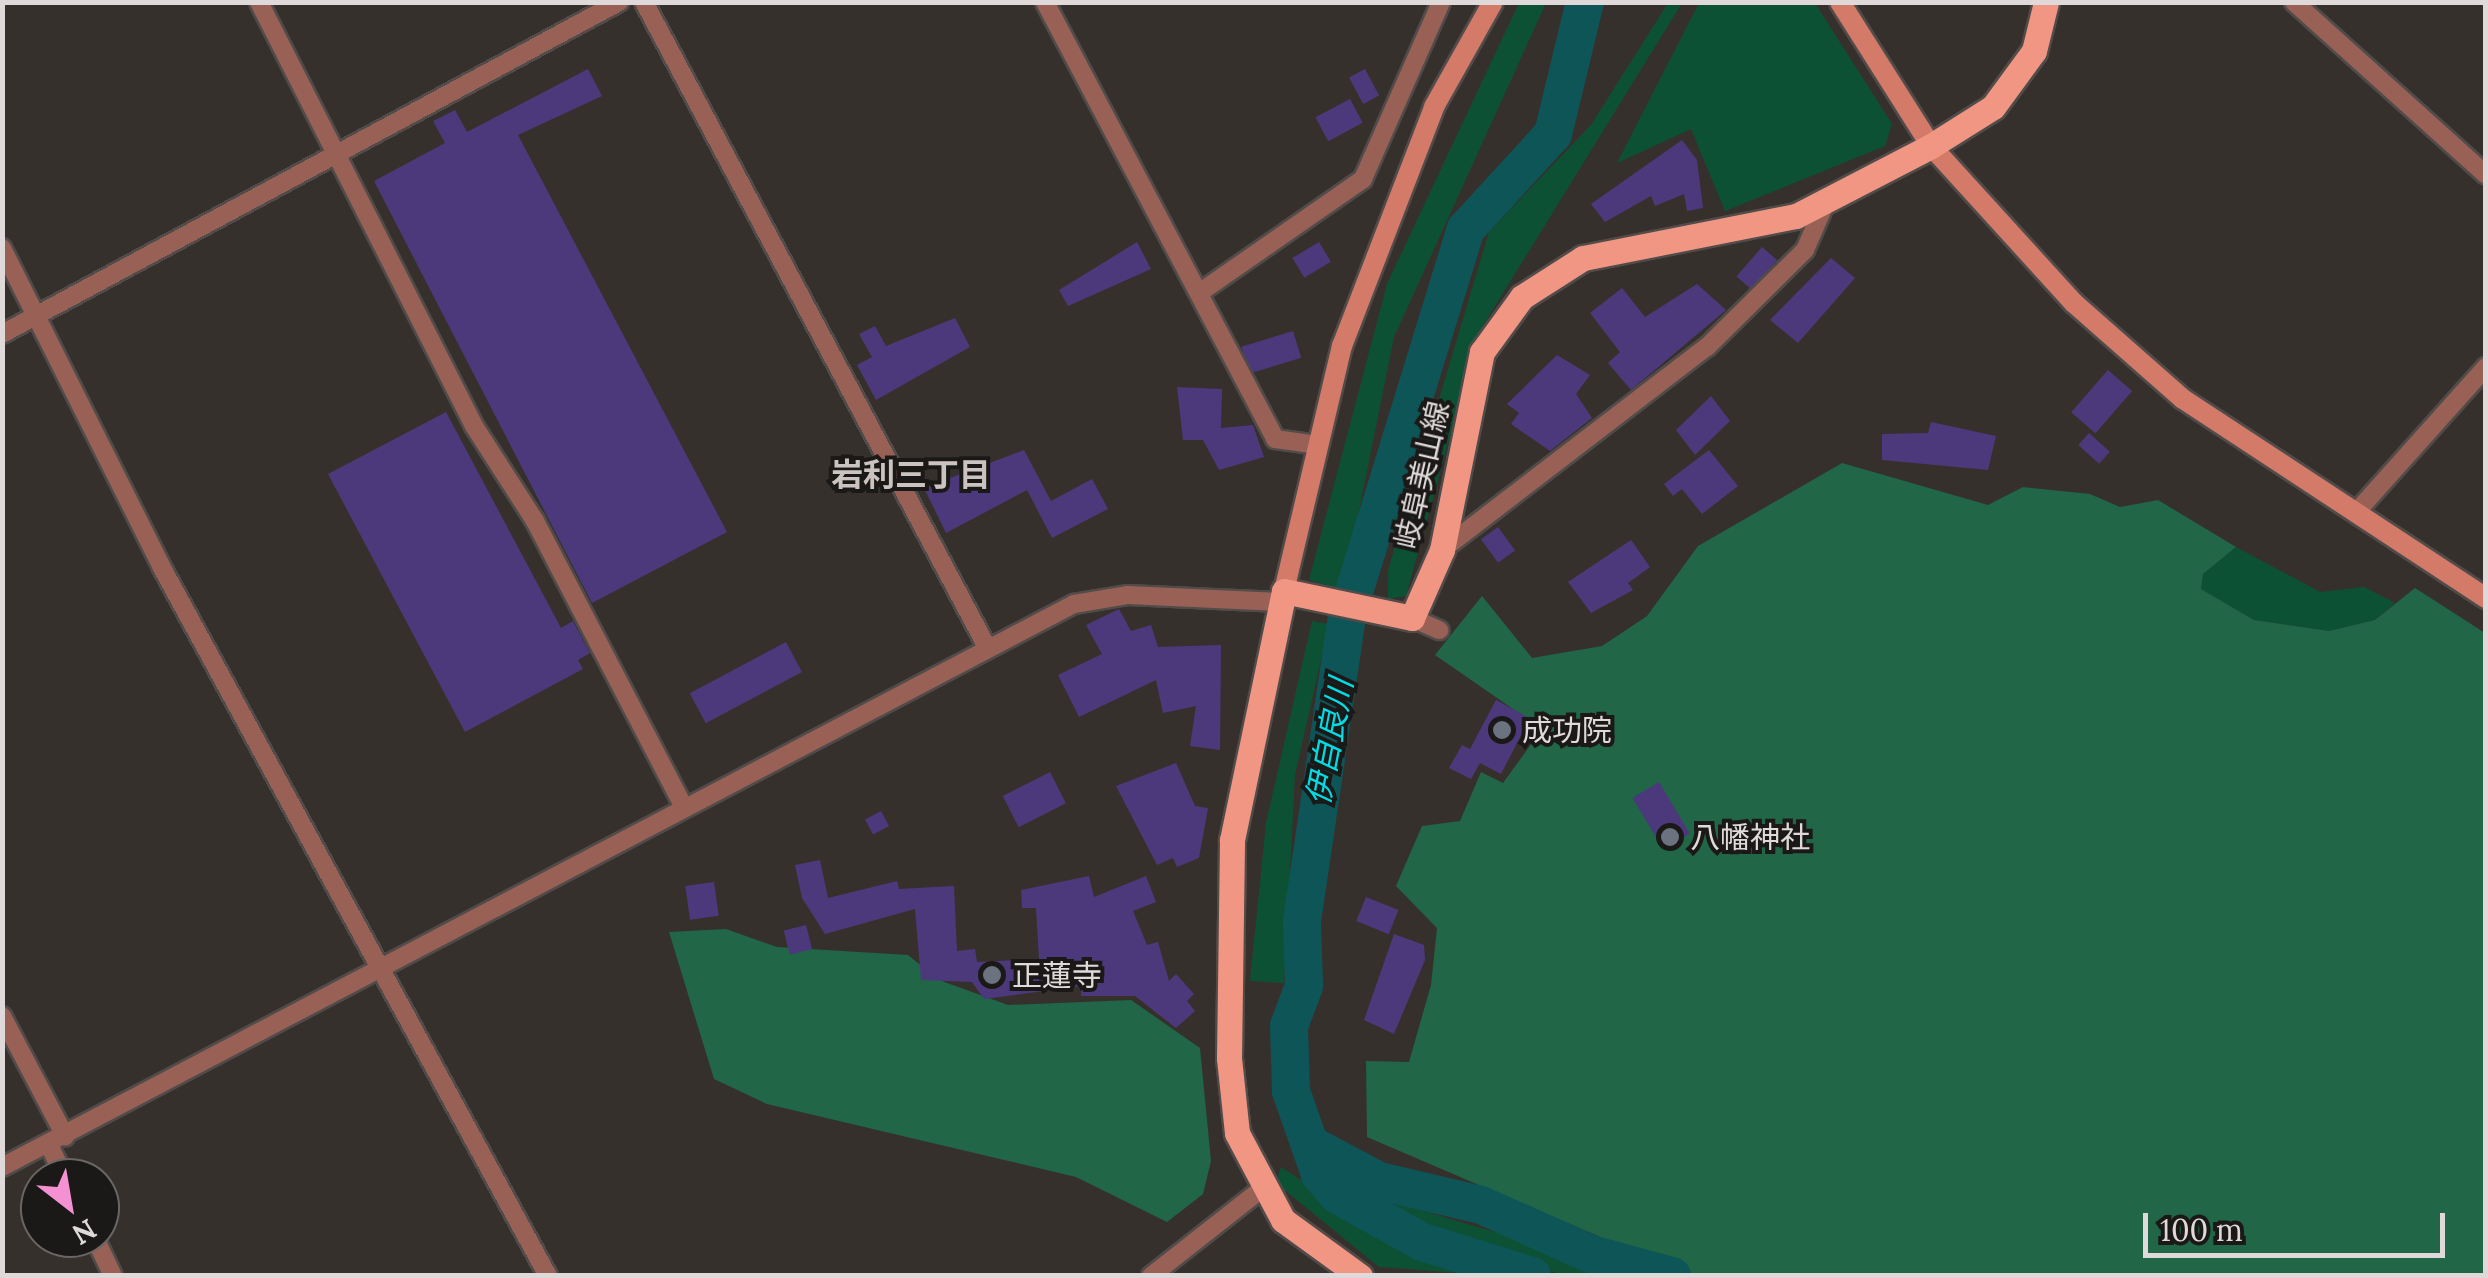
<!DOCTYPE html>
<html>
<head>
<meta charset="utf-8">
<style>
  body { margin:0 }
  #map { position:relative; width:2488px; height:1278px; overflow:hidden; background:#36302d; font-family:Lora,"Noto Sans JP",serif }
  div>[style] { position:absolute }
  [style*='--x'] { left:calc(var(--x)*1px); top:calc(var(--y)*1px); width:calc(var(--w)*1px); rotate:calc(var(--a)*1deg) }
  .green>* { inset:0; background:#0d5135 }
  .forest>* { inset:0; background:#206647 }
  .river>* { height:38px; margin:-19px; padding:0 19px; transform-origin:19px; border-radius:19px; background:#0e5558 }
  .building>* { inset:0; background:#4c397b; transform-origin:0 0 }
  .roads { filter:drop-shadow(2px 0 #514b49) drop-shadow(-2px 0 #514b49) drop-shadow(0 2px #514b49) drop-shadow(0 -2px #514b49) }
  .street>* { height:18px; margin:-9px; padding:0 9px; transform-origin:9px; border-radius:9px; background:#996156 }
  .secondary>* { height:20px; margin:-10px; padding:0 10px; transform-origin:10px; border-radius:10px; background:#d37a69 }
  .primary>* { height:25px; margin:-12.5px; padding:0 12.5px; transform-origin:12.5px; border-radius:12.5px; background:#f29684 }
  .dots>* { width:28px; height:28px; translate:-50% -50%; box-sizing:border-box; border:5px solid #1b1917; border-radius:50% }
  span { translate:-50% -50%; white-space:nowrap; text-align:center; line-height:1.15; -webkit-text-stroke:8px #1b1917; paint-order:stroke }
  .street-label { font-size:30px; color:#dfdad9 }
  .poi-label { font-size:30px; color:#dfdad9 }
  .left { translate:0 -50%; text-align:left }
  .neighbourhood-label { font-size:32px; color:#cbc3c0; font-weight:700 }
  .water-label { font-size:32px; color:#00dce6; font-style:italic }
  .frame { position:absolute; inset:0; border:5px solid #dfdad9; pointer-events:none }
  .north { position:absolute; left:20px; top:1158px; width:100px; height:100px; box-sizing:border-box; background:#1b1917; border:2px solid #696665; border-radius:50%; rotate:149deg; font-size:28px; font-weight:700; line-height:40px; text-align:center; color:#dfdad9 }
  .north::after { content:''; display:block; margin:auto; width:35px; height:45px; background:#f491d3; clip-path:polygon(50% 0,100% 100%,50% 72%,0 100%) }
  .scale { position:absolute; left:2143px; top:1213px; width:302px; height:45px; box-sizing:border-box; border:5px solid #dfdad9; border-top:0; padding-left:12px; font-size:30px; line-height:35px; white-space:nowrap; color:#dfdad9; -webkit-text-stroke:8px #1b1917; paint-order:stroke }
</style>
</head>
<body>
<div id="map">
  <div class="green">
    <i style="clip-path:polygon(1519px 3px,1546px 3px,1394px 337px,1343px 590px,1309px 580px,1387px 284px)"></i>
    <i style="clip-path:polygon(1668px 3px,1682px 3px,1479px 332px,1406px 596px,1388px 599px,1388px 570px,1489px 232px,1591px 125px)"></i>
    <i style="clip-path:polygon(1699px 3px,1815px 3px,1892px 124px,1885px 146px,1725px 211px,1691px 129px,1617px 163px)"></i>
    <i style="clip-path:polygon(2236px 547px,2320px 592px,2364px 587px,2395px 603px,2375px 620px,2329px 631px,2254px 620px,2201px 589px,2203px 574px)"></i>
    <i style="clip-path:polygon(1312px 621px,1329px 624px,1295px 775px,1284px 983px,1250px 981px,1266px 823px)"></i>
    <i style="clip-path:polygon(1281px 1167px,1357px 1217px,1487px 1275px,1379px 1267px,1276px 1183px)"></i>
    <i style="clip-path:polygon(1347px 1188px,1467px 1224px,1646px 1275px,1562px 1275px,1428px 1229px)"></i>
  </div>
  <div class="forest">
    <i style="clip-path:polygon(1842px 463px,1988px 505px,2023px 487px,2090px 494px,2120px 507px,2158px 500px,2236px 547px,2203px 574px,2201px 589px,2254px 620px,2329px 631px,2375px 620px,2415px 588px,2485px 633px,2485px 1275px,1689px 1275px,1367px 1137px,1366px 1061px,1409px 1062px,1431px 985px,1437px 928px,1396px 886px,1422px 826px,1460px 821px,1481px 772px,1503px 783px,1542px 729px,1435px 655px,1482px 596px,1532px 658px,1602px 646px,1647px 616px,1698px 546px)"></i>
    <i style="clip-path:polygon(726px 929px,777px 947px,908px 955px,939px 980px,1008px 1005px,1131px 1000px,1200px 1048px,1211px 1161px,1203px 1194px,1167px 1222px,1076px 1177px,767px 1104px,714px 1079px,669px 932px)"></i>
  </div>
  <div class="river">
    <i style="--x:1315;--y:1147;--w:72;--a:28"></i>
    <i style="--x:1379;--y:1181;--w:105;--a:13.2"></i>
    <i style="--x:1481;--y:1205;--w:120;--a:24"></i>
    <i style="--x:1591;--y:1254;--w:84;--a:15.2"></i>
    <i style="--x:1532;--y:1276;--w:115;--a:-162.8"></i>
    <i style="--x:1422;--y:1242;--w:96;--a:-150.8"></i>
    <i style="--x:1338;--y:1195;--w:28;--a:-131"></i>
    <i style="--x:1320;--y:1174;--w:88;--a:-109.3"></i>
    <i style="--x:1291;--y:1091;--w:65;--a:-91.8"></i>
    <i style="--x:1289;--y:1026;--w:43;--a:-69.4"></i>
    <i style="--x:1304;--y:986;--w:65;--a:-91.8"></i>
    <i style="--x:1302;--y:921;--w:309;--a:-81.6"></i>
    <i style="--x:1347;--y:615;--w:404;--a:-72.9"></i>
    <i style="--x:1466;--y:229;--w:129;--a:-47.5"></i>
    <i style="--x:1553;--y:134;--w:136;--a:-76.4"></i>
  </div>
  <div class="building">
    <i style="clip-path:polygon(588px 69px,602px 96px,518px 135px,727px 532px,592px 603px,374px 181px,445px 143px,433px 121px,455px 110px,467px 132px)"></i>
    <i style="left:1365px;top:69px;width:30px;height:18px;rotate:62deg"></i>
    <i style="left:1350px;top:99px;width:27px;height:39px;rotate:62deg"></i>
    <i style="clip-path:polygon(1682px 140px,1697px 160px,1703px 208px,1687px 211px,1684px 194px,1655px 206px,1651px 196px,1605px 222px,1591px 204px)"></i>
    <i style="clip-path:polygon(1137px 242px,1151px 269px,1068px 306px,1059px 290px)"></i>
    <i style="left:1319px;top:242px;width:23px;height:31px;rotate:59deg"></i>
    <i style="left:1762px;top:247px;width:20px;height:39px;rotate:41deg"></i>
    <i style="clip-path:polygon(1831px 258px,1855px 278px,1798px 343px,1770px 320px)"></i>
    <i style="clip-path:polygon(1697px 284px,1726px 310px,1631px 390px,1608px 363px,1620px 352px,1590px 313px,1622px 288px,1645px 317px)"></i>
    <i style="clip-path:polygon(955px 318px,970px 347px,876px 400px,857px 365px,872px 357px,859px 334px,875px 326px,886px 346px)"></i>
    <i style="left:1293px;top:331px;width:28px;height:54px;rotate:73deg"></i>
    <i style="clip-path:polygon(1557px 355px,1590px 375px,1576px 394px,1592px 418px,1550px 451px,1511px 424px,1519px 413px,1507px 404px)"></i>
    <i style="left:2108px;top:370px;width:32px;height:56px;rotate:41deg"></i>
    <i style="clip-path:polygon(1177px 387px,1222px 389px,1221px 428px,1253px 425px,1264px 457px,1219px 470px,1203px 440px,1183px 440px)"></i>
    <i style="clip-path:polygon(1711px 396px,1730px 421px,1695px 455px,1676px 430px)"></i>
    <i style="clip-path:polygon(446px 412px,561px 628px,573px 621px,590px 653px,578px 660px,583px 669px,465px 732px,328px 474px)"></i>
    <i style="clip-path:polygon(1931px 422px,1996px 436px,1988px 470px,1882px 460px,1882px 434px,1928px 433px)"></i>
    <i style="left:2089px;top:433px;width:28px;height:16px;rotate:42deg"></i>
    <i style="clip-path:polygon(1024px 450px,1051px 501px,1092px 479px,1108px 509px,1052px 538px,1027px 490px,946px 533px,924px 488px)"></i>
    <i style="clip-path:polygon(1709px 450px,1738px 486px,1702px 514px,1682px 489px,1673px 496px,1664px 484px)"></i>
    <i style="left:1498px;top:527px;width:29px;height:21px;rotate:54deg"></i>
    <i style="clip-path:polygon(1631px 540px,1650px 567px,1628px 583px,1633px 590px,1591px 613px,1568px 582px)"></i>
    <i style="clip-path:polygon(1119px 609px,1131px 631px,1151px 625px,1158px 647px,1221px 645px,1220px 750px,1190px 746px,1196px 706px,1163px 713px,1156px 680px,1079px 717px,1058px 675px,1102px 654px,1086px 625px)"></i>
    <i style="left:786px;top:642px;width:34px;height:109px;rotate:62deg"></i>
    <i style="clip-path:polygon(1496px 700px,1530px 718px,1501px 774px,1480px 763px,1471px 779px,1449px 768px,1462px 745px,1470px 749px)"></i>
    <i style="clip-path:polygon(1176px 763px,1195px 806px,1208px 808px,1199px 858px,1177px 867px,1173px 858px,1157px 865px,1116px 786px)"></i>
    <i style="left:1050px;top:772px;width:35px;height:53px;rotate:63deg"></i>
    <i style="left:1659px;top:782px;width:60px;height:31px;rotate:59deg"></i>
    <i style="left:881px;top:811px;width:17px;height:18px;rotate:62deg"></i>
    <i style="clip-path:polygon(820px 860px,828px 898px,897px 881px,899px 889px,954px 886px,957px 951px,975px 949px,977px 962px,1039px 959px,1036px 908px,1022px 908px,1021px 890px,1089px 876px,1094px 897px,1146px 876px,1156px 902px,1133px 911px,1147px 945px,1158px 942px,1169px 981px,1176px 974px,1194px 994px,1187px 1001px,1195px 1011px,1176px 1028px,1135px 996px,1081px 996px,1081px 986px,984px 999px,972px 982px,921px 980px,915px 909px,825px 934px,802px 898px,795px 865px)"></i>
    <i style="left:714px;top:882px;width:34px;height:29px;rotate:82deg"></i>
    <i style="left:1366px;top:897px;width:35px;height:26px;rotate:22deg"></i>
    <i style="left:806px;top:925px;width:25px;height:23px;rotate:76deg"></i>
    <i style="clip-path:polygon(1394px 934px,1424px 945px,1425px 960px,1394px 1034px,1364px 1020px)"></i>
  </div>
  <div class="roads">
    <div class="street">
      <i style="--x:259;--y:2;--w:475;--a:63.1"></i>
      <i style="--x:474;--y:426;--w:113;--a:57.3"></i>
      <i style="--x:535;--y:521;--w:320;--a:62.5"></i>
      <i style="--x:644;--y:2;--w:731;--a:62"></i>
      <i style="--x:1045;--y:2;--w:494;--a:62.2"></i>
      <i style="--x:1275;--y:439;--w:43;--a:7.9"></i>
      <i style="--x:2294;--y:2;--w:258;--a:42"></i>
      <i style="--x:2;--y:248;--w:356;--a:63.4"></i>
      <i style="--x:161;--y:566;--w:809;--a:61.41"></i>
      <i style="--x:1202;--y:291;--w:196;--a:-34.8"></i>
      <i style="--x:1363;--y:179;--w:193;--a:-66.2"></i>
      <i style="--x:2;--y:334;--w:701;--a:-28.28"></i>
      <i style="--x:2359;--y:509;--w:191;--a:-48.2"></i>
      <i style="--x:1442;--y:550;--w:334;--a:-37.5"></i>
      <i style="--x:1707;--y:347;--w:138;--a:-44.7"></i>
      <i style="--x:1805;--y:250;--w:58;--a:-66.5"></i>
      <i style="--x:1412;--y:618;--w:30;--a:24"></i>
      <i style="--x:2;--y:1016;--w:136;--a:62.3"></i>
      <i style="--x:49;--y:1145;--w:37;--a:64"></i>
      <i style="--x:2;--y:1167;--w:1211;--a:-27.71"></i>
      <i style="--x:1074;--y:604;--w:55;--a:-9.5"></i>
      <i style="--x:1128;--y:595;--w:152;--a:2.6"></i>
      <i style="--x:95;--y:1238;--w:42;--a:64.7"></i>
      <i style="--x:1151;--y:1276;--w:144;--a:-38.2"></i>
    </div>
    <div class="secondary">
      <i style="--x:1840;--y:2;--w:170;--a:57.7"></i>
      <i style="--x:1931;--y:146;--w:212;--a:47.7"></i>
      <i style="--x:2074;--y:303;--w:145;--a:41.4"></i>
      <i style="--x:2183;--y:399;--w:363;--a:33.3"></i>
      <i style="--x:1284;--y:591;--w:252;--a:-76.7"></i>
      <i style="--x:1342;--y:346;--w:256;--a:-68.9"></i>
      <i style="--x:1434;--y:107;--w:120;--a:-60.7"></i>
    </div>
    <div class="primary">
      <i style="--x:1360;--y:1276;--w:95;--a:-144"></i>
      <i style="--x:1283;--y:1220;--w:98;--a:-117.9"></i>
      <i style="--x:1237;--y:1133;--w:75;--a:-96.1"></i>
      <i style="--x:1229;--y:1058;--w:218;--a:-89.2"></i>
      <i style="--x:1232;--y:840;--w:254;--a:-78.2"></i>
      <i style="--x:1284;--y:591;--w:131;--a:11.9"></i>
      <i style="--x:1412;--y:618;--w:74;--a:-66.2"></i>
      <i style="--x:1442;--y:550;--w:202;--a:-78.6"></i>
      <i style="--x:1482;--y:352;--w:68;--a:-54"></i>
      <i style="--x:1522;--y:297;--w:72;--a:-32.6"></i>
      <i style="--x:1583;--y:258;--w:217;--a:-11.2"></i>
      <i style="--x:1796;--y:216;--w:152;--a:-27.4"></i>
      <i style="--x:1931;--y:146;--w:73;--a:-32.2"></i>
      <i style="--x:1993;--y:107;--w:69;--a:-53.8"></i>
      <i style="--x:2034;--y:51;--w:50;--a:-76.2"></i>
    </div>
  </div>
  <div class="dots">
    <i style="left:1502px;top:730px;background:#6b7280"></i>
    <i style="left:1670px;top:837px;background:#6b7280"></i>
    <i style="left:992px;top:975px;background:#6b7280"></i>
  </div>
  <div class="street-label">
    <span style="left:1422px;top:475px;rotate:-77deg">岐阜美山線</span>
  </div>
  <div class="poi-label">
    <span class="left" style="left:1522px;top:730px">成功院</span>
    <span class="left" style="left:1690px;top:837px">八幡神社</span>
    <span class="left" style="left:1012px;top:975px">正蓮寺</span>
  </div>
  <div class="neighbourhood-label">
    <span style="left:911px;top:475px">岩利三丁目</span>
  </div>
  <div class="water-label">
    <span style="left:1330px;top:742px;rotate:-79deg">伊自良川</span>
  </div>
  <div class="frame"></div>
  <div class="north">N</div>
  <div class="scale">100 m</div>
</div>
</body>
</html>
